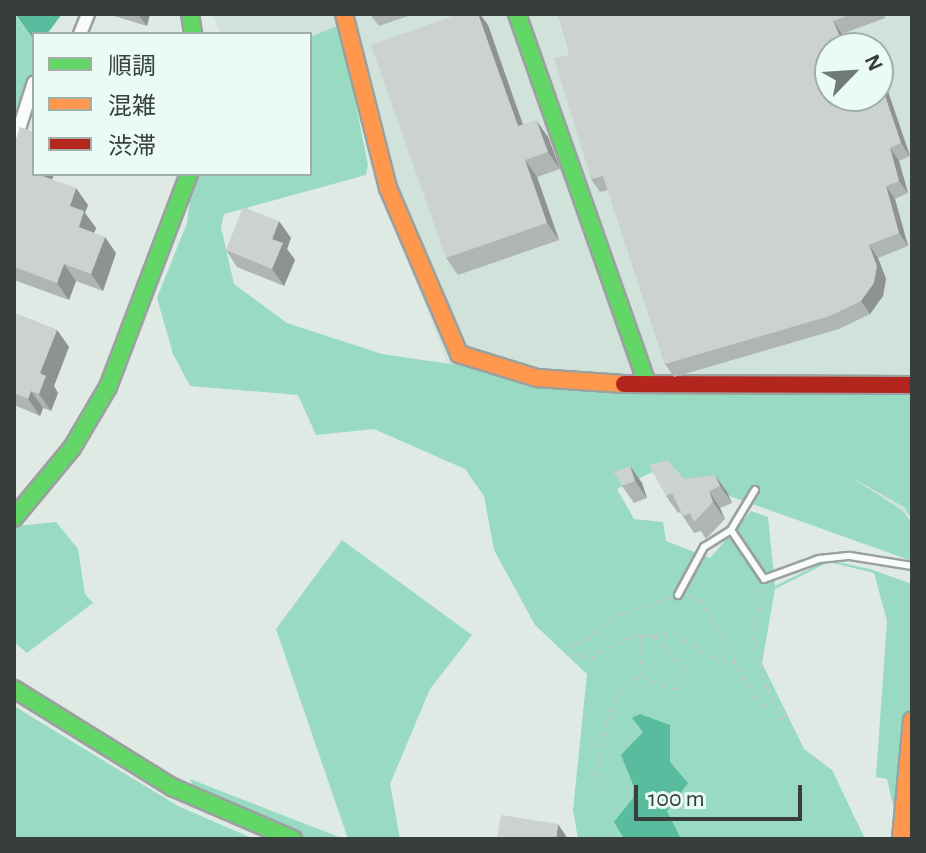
<!DOCTYPE html>
<html>
<head>
<meta charset="utf-8">
<style>
  body { margin:0 }
  #map { position:relative; width:926px; height:853px; overflow:hidden; background:#e0eae5; font-family:"Alegreya Sans","Noto Sans JP",sans-serif }
  div>[style] { position:absolute }
  [style*='--x'] { left:calc(var(--x)*1px); top:calc(var(--y)*1px); width:calc(var(--w)*1px); rotate:calc(var(--a)*1deg) }
  .built>* { inset:0; background:#d0e2d9 }
  .green>* { inset:0; background:#98dbc2 }
  .water>* { inset:0; background:#5abc9e }
  .path>* { height:2px; margin-top:-1px; transform-origin:0; background:repeating-linear-gradient(90deg,#c6c8c7 0 4px,transparent 0 10px) }
  .roads { filter:drop-shadow(2px 0 #9aa19e) drop-shadow(-2px 0 #9aa19e) drop-shadow(0 2px #9aa19e) drop-shadow(0 -2px #9aa19e) }
  .lane>* { height:6px; margin:-3px; padding:0 3px; transform-origin:3px; border-radius:3px; background:#fafcfb }
  .street>* { height:12px; margin:-6px; padding:0 6px; transform-origin:6px; border-radius:6px; background:#fafcfb }
  .fast>* { height:16px; margin:-8px; padding:0 8px; transform-origin:8px; border-radius:8px; background:#63d668 }
  .slow>* { height:16px; margin:-8px; padding:0 8px; transform-origin:8px; border-radius:8px; background:#ff974d }
  .jam>* { height:16px; margin:-8px; padding:0 8px; transform-origin:8px; border-radius:8px; background:#b3261e }
  .wall>* { inset:0; background:#afb5b2 }
  .shaded-wall>* { inset:0; background:#8e9391 }
  .building>* { inset:0; background:#cbd2cf }
  span { translate:-50% -50%; white-space:nowrap; text-align:center; line-height:1.15; -webkit-text-stroke:7px #e9fbf3; paint-order:stroke }
  .frame { position:absolute; inset:0; border:16px solid #373e3b; pointer-events:none }
  .legend { position:absolute; left:32px; top:32px; width:280px; height:144px; box-sizing:border-box; background:#e9fbf3; border:2px solid #a2afa9; margin:0; padding:10px 14px; list-style:none; font-size:24px; color:#373e3b }
  .legend li { display:flex; align-items:center; gap:16px; height:40px }
  .legend b { width:40px; border:2px solid #a2afa9 }
  .north { position:absolute; left:814px; top:32px; width:80px; height:80px; box-sizing:border-box; background:#e9fbf3; border:2px solid #a2afa9; border-radius:50%; rotate:65deg; font-size:22px; font-weight:700; line-height:32px; text-align:center; color:#373e3b }
  .north::after { content:''; display:block; margin:auto; width:28px; height:36px; background:#727a76; clip-path:polygon(50% 0,100% 100%,50% 72%,0 100%) }
  .scale { position:absolute; left:634px; top:785px; width:168px; height:36px; box-sizing:border-box; border:4px solid #373e3b; border-top:0; padding-left:10px; font-size:24px; line-height:28px; white-space:nowrap; color:#373e3b; -webkit-text-stroke:6px #e9fbf3; paint-order:stroke }
</style>
</head>
<body>
<div id="map">
  <div class="built">
    <i style="clip-path:polygon(evenodd,213px 14px,912px 14px,912px 518px,703px 407px,457px 388px,372px 167px,346px 38px,310px 44px,310px 34px,220px 34px,213px 14px,830px 48px,878px 48px,878px 96px,830px 96px,830px 48px)"></i>
  </div>
  <div class="green">
    <i style="clip-path:polygon(14px 14px,34px 40px,34px 80px,14px 118px)"></i>
    <i style="clip-path:polygon(340px 25px,368px 165px,366px 175px,224px 214px,221px 227px,234px 284px,287px 323px,382px 354px,552px 379px,912px 386px,912px 520px,904px 507px,851px 477px,903px 511px,912px 523px,912px 561px,657px 470px,617px 489px,634px 519px,663px 522px,666px 541px,710px 558px,751px 511px,768px 517px,775px 586px,828px 560px,870px 569px,912px 584px,912px 839px,901px 839px,887px 779px,876px 777px,887px 621px,874px 573px,829px 562px,775px 589px,762px 663px,804px 749px,832px 770px,865px 839px,578px 839px,573px 810px,587px 674px,535px 625px,494px 550px,484px 496px,465px 469px,374px 429px,316px 435px,298px 395px,190px 386px,173px 354px,157px 298px,187px 223px,193px 174px,310px 174px,310px 37px)"></i>
    <i style="clip-path:polygon(56px 522px,78px 549px,85px 594px,93px 603px,27px 653px,14px 642px,14px 531px,17px 526px)"></i>
    <i style="clip-path:polygon(342px 540px,472px 635px,430px 689px,390px 784px,400px 839px,348px 839px,276px 629px)"></i>
    <i style="clip-path:polygon(14px 706px,178px 806px,254px 839px,14px 839px)"></i>
    <i style="clip-path:polygon(190px 779px,344px 839px,297px 839px,194px 789px)"></i>
  </div>
  <div class="water">
    <i style="clip-path:polygon(15px 14px,62px 14px,47px 34px,34px 34px,34px 40px)"></i>
    <i style="clip-path:polygon(640px 714px,670px 725px,670px 762px,688px 783px,667px 811px,681px 839px,624px 839px,614px 822px,633px 798px,634px 787px,621px 755px,643px 732px,632px 718px)"></i>
  </div>
  <div class="path">
    <i style="--x:688;--y:597;--w:11;--a:10"></i>
    <i style="--x:699;--y:599;--w:114;--a:60.1"></i>
    <i style="--x:756;--y:698;--w:32;--a:41"></i>
    <i style="--x:780;--y:719;--w:6;--a:-9"></i>
    <i style="--x:786;--y:718;--w:36;--a:-122"></i>
    <i style="--x:767;--y:688;--w:49;--a:-106.6"></i>
    <i style="--x:753;--y:641;--w:54;--a:-80.4"></i>
    <i style="--x:670;--y:598;--w:61;--a:161"></i>
    <i style="--x:612;--y:618;--w:32;--a:139"></i>
    <i style="--x:588;--y:639;--w:18;--a:161"></i>
    <i style="--x:571;--y:645;--w:9;--a:77"></i>
    <i style="--x:573;--y:654;--w:18;--a:13"></i>
    <i style="--x:591;--y:658;--w:48;--a:-27.1"></i>
    <i style="--x:634;--y:636;--w:41;--a:-2.8"></i>
    <i style="--x:675;--y:634;--w:45;--a:32.3"></i>
    <i style="--x:713;--y:658;--w:24;--a:15"></i>
    <i style="--x:640;--y:637;--w:14;--a:0"></i>
    <i style="--x:654;--y:637;--w:44;--a:46.8"></i>
    <i style="--x:684;--y:669;--w:23;--a:113"></i>
    <i style="--x:675;--y:690;--w:38;--a:-157"></i>
    <i style="--x:640;--y:675;--w:38;--a:-90"></i>
    <i style="--x:594;--y:786;--w:66;--a:-78.7"></i>
    <i style="--x:607;--y:721;--w:31;--a:-68"></i>
    <i style="--x:619;--y:692;--w:26;--a:-37"></i>
  </div>
  <div class="roads">
    <div class="lane">
      <i style="--x:755;--y:490;--w:47;--a:121"></i>
      <i style="--x:731;--y:530;--w:59;--a:56"></i>
      <i style="--x:764;--y:579;--w:59;--a:-20"></i>
      <i style="--x:819;--y:559;--w:31;--a:-6"></i>
      <i style="--x:850;--y:556;--w:63;--a:9.2"></i>
      <i style="--x:678;--y:595;--w:55;--a:-61.6"></i>
      <i style="--x:704;--y:547;--w:32;--a:-32"></i>
    </div>
    <div class="street">
      <i style="--x:80;--y:34;--w:22;--a:-68"></i>
      <i style="--x:18;--y:132;--w:52;--a:-72.3"></i>
    </div>
    <div class="fast">
      <i style="--x:190;--y:14;--w:20;--a:81"></i>
      <i style="--x:517;--y:14;--w:392;--a:70.6"></i>
      <i style="--x:14;--y:518;--w:91;--a:-50.4"></i>
      <i style="--x:72;--y:448;--w:71;--a:-59.5"></i>
      <i style="--x:108;--y:387;--w:228;--a:-69.2"></i>
      <i style="--x:14;--y:689;--w:186;--a:31.8"></i>
      <i style="--x:172;--y:787;--w:132;--a:23.3"></i>
    </div>
    <div class="slow">
      <i style="--x:344;--y:14;--w:179;--a:75.8"></i>
      <i style="--x:388;--y:188;--w:181;--a:66.8"></i>
      <i style="--x:459;--y:354;--w:82;--a:17.1"></i>
      <i style="--x:537;--y:378;--w:87;--a:3.9"></i>
      <i style="--x:901;--y:839;--w:119;--a:-84.7"></i>
    </div>
    <div class="jam">
      <i style="--x:624;--y:384;--w:288;--a:0.2"></i>
    </div>
  </div>
  <div class="wall">
    <i style="clip-path:polygon(108px 14px,150px 14px,147px 26px)"></i>
    <i style="clip-path:polygon(370px 14px,414px 14px,379px 26px)"></i>
    <i style="clip-path:polygon(558px 14px,884px 14px,885px 18px,842px 34px,830px 96px,881px 71px,910px 156px,899px 161px,908px 193px,895px 199px,908px 246px,878px 258px,886px 279px,883px 296px,870px 314px,839px 329px,674px 377px,665px 364px,608px 190px,600px 192px,591px 179px,570px 55px)"></i>
    <i style="clip-path:polygon(488px 25px,523px 124px,548px 137px,560px 169px,537px 177px,559px 240px,458px 275px,446px 258px)"></i>
    <i style="clip-path:polygon(14px 145px,34px 174px,54px 174px,52px 179px,88px 205px,85px 213px,96px 228px,94px 233px,116px 253px,103px 291px,76px 281px,69px 300px,14px 280px)"></i>
    <i style="clip-path:polygon(291px 238px,287px 249px,295px 260px,284px 286px,237px 267px,226px 250px)"></i>
    <i style="clip-path:polygon(14px 313px,57px 330px,69px 347px,54px 386px,58px 393px,51px 411px,43px 408px,40px 416px,14px 405px)"></i>
    <i style="clip-path:polygon(630px 466px,642px 483px,647px 498px,634px 503px,622px 486px)"></i>
    <i style="clip-path:polygon(715px 475px,727px 492px,732px 503px,720px 508px,725px 519px,706px 539px,701px 531px,694px 533px,680px 512px,678px 513px,666px 496px,684px 479px)"></i>
  </div>
  <div class="shaded-wall">
    <i style="clip-path:polygon(138px 14px,150px 14px,147px 26px)"></i>
    <i style="clip-path:polygon(478px 14px,480px 14px,488px 25px,529px 143px,518px 126px)"></i>
    <i style="clip-path:polygon(833px 21px,842px 34px,848px 48px,845px 48px)"></i>
    <i style="clip-path:polygon(878px 66px,881px 71px,910px 156px,901px 143px,878px 75px)"></i>
    <i style="clip-path:polygon(536px 120px,548px 137px,560px 169px,548px 152px)"></i>
    <i style="clip-path:polygon(890px 148px,899px 161px,908px 193px,899px 181px)"></i>
    <i style="clip-path:polygon(525px 160px,537px 177px,559px 240px,547px 223px)"></i>
    <i style="clip-path:polygon(37px 174px,54px 174px,48px 190px)"></i>
    <i style="clip-path:polygon(886px 186px,895px 199px,908px 246px,899px 233px)"></i>
    <i style="clip-path:polygon(76px 188px,88px 205px,85px 213px,96px 228px,90px 244px,79px 227px,70px 206px)"></i>
    <i style="clip-path:polygon(279px 221px,291px 238px,287px 249px,295px 260px,284px 286px,272px 269px,272px 239px)"></i>
    <i style="clip-path:polygon(105px 237px,116px 253px,103px 291px,91px 274px)"></i>
    <i style="clip-path:polygon(869px 245px,878px 258px,886px 279px,883px 296px,870px 314px,861px 301px)"></i>
    <i style="clip-path:polygon(64px 264px,76px 281px,69px 300px,57px 283px)"></i>
    <i style="clip-path:polygon(57px 330px,69px 347px,54px 386px,58px 393px,51px 411px,39px 394px,40px 373px)"></i>
    <i style="clip-path:polygon(31px 391px,43px 408px,40px 416px,28px 399px)"></i>
    <i style="clip-path:polygon(630px 466px,642px 483px,647px 498px,635px 481px)"></i>
    <i style="clip-path:polygon(715px 475px,727px 492px,732px 503px,720px 486px)"></i>
    <i style="clip-path:polygon(709px 491px,720px 508px,725px 519px,713px 502px)"></i>
    <i style="clip-path:polygon(558px 824px,568px 839px,556px 839px)"></i>
  </div>
  <div class="building">
    <i style="clip-path:polygon(459px 14px,478px 14px,518px 126px,536px 120px,548px 152px,525px 160px,547px 223px,446px 258px,371px 45px)"></i>
    <i style="clip-path:polygon(558px 14px,852px 14px,833px 21px,845px 48px,830px 48px,830px 96px,878px 96px,878px 75px,901px 143px,890px 148px,899px 181px,886px 186px,899px 233px,869px 245px,877px 266px,874px 283px,861px 301px,830px 316px,665px 364px,603px 176px,591px 179px,554px 58px,570px 55px)"></i>
    <i style="clip-path:polygon(20px 127px,34px 132px,34px 174px,37px 174px,76px 188px,70px 206px,84px 211px,79px 227px,105px 237px,91px 274px,64px 264px,57px 283px,14px 267px,14px 145px)"></i>
    <i style="clip-path:polygon(243px 207px,279px 221px,272px 239px,283px 243px,272px 269px,226px 250px)"></i>
    <i style="clip-path:polygon(14px 313px,57px 330px,40px 373px,46px 376px,39px 394px,31px 391px,28px 399px,14px 393px)"></i>
    <i style="clip-path:polygon(668px 460px,684px 479px,715px 475px,720px 486px,709px 491px,713px 502px,694px 522px,690px 513px,683px 516px,672px 493px,666px 496px,649px 465px)"></i>
    <i style="clip-path:polygon(630px 466px,635px 481px,622px 486px,614px 472px)"></i>
    <i style="clip-path:polygon(501px 815px,558px 824px,556px 839px,497px 839px)"></i>
  </div>
  <div class="frame"></div>
  <ul class="legend">
  <li><b style="height:10px;background:#63d668"></b>順調</li>
  <li><b style="height:10px;background:#ff974d"></b>混雑</li>
  <li><b style="height:10px;background:#b3261e"></b>渋滞</li>
  </ul>
  <div class="north">N</div>
  <div class="scale">100 m</div>
</div>
</body>
</html>
